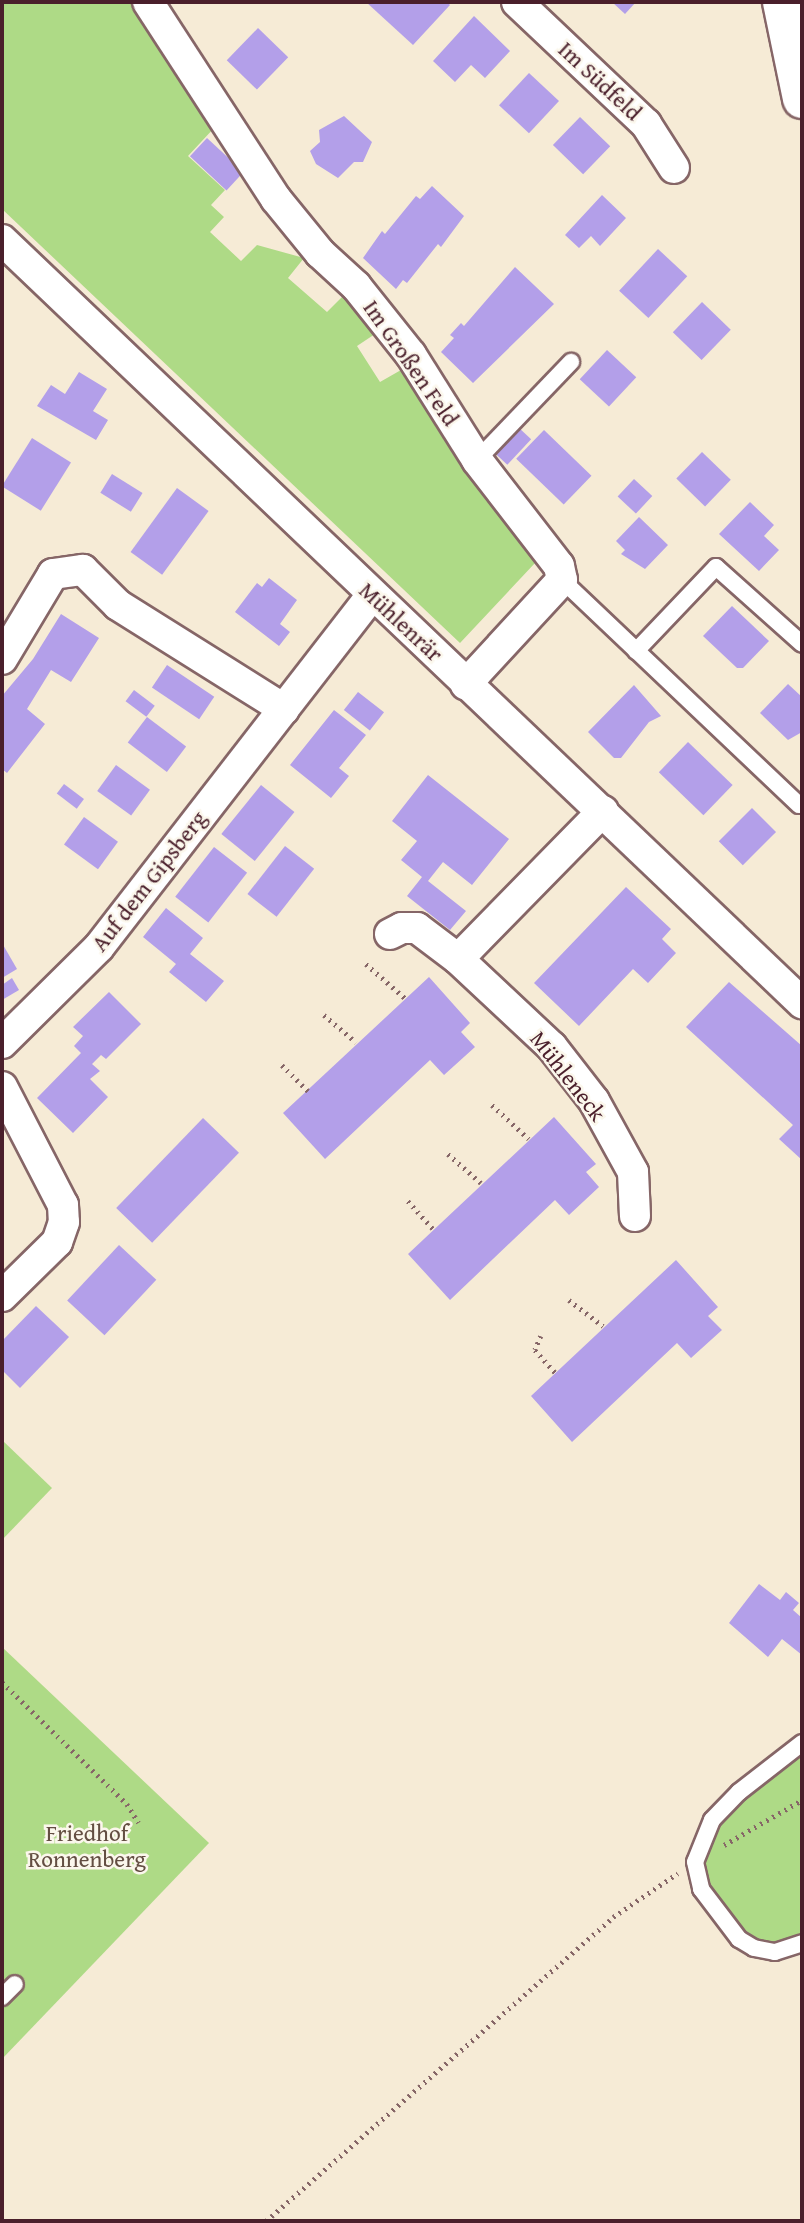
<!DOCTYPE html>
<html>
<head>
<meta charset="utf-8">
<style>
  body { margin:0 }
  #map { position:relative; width:804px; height:2223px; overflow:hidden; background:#f6ebd6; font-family:"Gentium Book Plus",serif }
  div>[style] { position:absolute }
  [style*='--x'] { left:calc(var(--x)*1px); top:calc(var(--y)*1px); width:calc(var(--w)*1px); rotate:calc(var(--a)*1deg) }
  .green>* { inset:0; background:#aeda86 }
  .building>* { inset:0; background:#b39fe9; transform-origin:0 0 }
  .path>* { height:4.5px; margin-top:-2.25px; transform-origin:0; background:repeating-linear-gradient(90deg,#866667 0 2px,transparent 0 7px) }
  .roads { filter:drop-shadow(2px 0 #866667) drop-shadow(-2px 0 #866667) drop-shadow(0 2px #866667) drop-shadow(0 -2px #866667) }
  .service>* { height:16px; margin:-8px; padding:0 8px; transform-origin:8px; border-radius:8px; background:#fff }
  .minor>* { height:30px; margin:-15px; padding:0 15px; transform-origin:15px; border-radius:15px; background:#fff }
  .trunk>* { height:38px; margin:-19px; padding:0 19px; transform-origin:19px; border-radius:19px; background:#fff }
  span { translate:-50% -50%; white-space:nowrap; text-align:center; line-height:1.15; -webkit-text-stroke:5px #fbf7ec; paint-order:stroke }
  .street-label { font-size:23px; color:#4a1f2b }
  .park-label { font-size:23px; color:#634e42 }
  .frame { position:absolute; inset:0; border:4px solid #4a1f2b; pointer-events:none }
</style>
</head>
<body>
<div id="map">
  <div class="green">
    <i style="clip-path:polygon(2px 2px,133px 2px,215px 127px,188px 156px,225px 190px,211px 205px,224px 217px,210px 232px,241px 261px,257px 245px,304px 258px,288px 278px,327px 312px,345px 294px,378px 332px,357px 346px,380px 382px,401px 370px,535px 563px,460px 643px,2px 209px)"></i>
    <i style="clip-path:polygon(2px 1440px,52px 1488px,2px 1540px)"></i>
    <i style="clip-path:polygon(2px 1647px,209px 1843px,2px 2059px)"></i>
    <i style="clip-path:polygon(802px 1753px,802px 1943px,789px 1948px,739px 1939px,695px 1862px,739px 1792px)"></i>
  </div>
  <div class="building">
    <i style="clip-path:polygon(366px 2px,447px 2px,450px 5px,413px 45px)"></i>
    <i style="clip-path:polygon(612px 2px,636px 2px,625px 14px)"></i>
    <i style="clip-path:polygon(474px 16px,510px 51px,485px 78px,471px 65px,455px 82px,433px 61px)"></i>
    <i style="left:258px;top:28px;width:42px;height:45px;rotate:44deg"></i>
    <i style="left:529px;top:73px;width:41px;height:44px;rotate:43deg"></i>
    <i style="clip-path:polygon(344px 116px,372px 142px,363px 162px,354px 162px,338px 178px,316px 164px,310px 151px,320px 142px,319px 130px)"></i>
    <i style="left:580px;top:117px;width:42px;height:39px;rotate:44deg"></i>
    <i style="left:207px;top:138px;width:50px;height:25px;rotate:43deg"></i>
    <i style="clip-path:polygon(432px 186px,464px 216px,441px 247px,438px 244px,407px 283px,403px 280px,396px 289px,363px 258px,382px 231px,385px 234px,416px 196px,420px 199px)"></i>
    <i style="clip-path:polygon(602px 195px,626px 218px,600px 246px,591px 236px,579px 248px,565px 235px)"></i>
    <i style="left:658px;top:249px;width:40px;height:57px;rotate:43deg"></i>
    <i style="clip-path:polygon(515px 267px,554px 304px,473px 383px,441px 352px,454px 338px,450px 335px,461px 323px,464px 326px)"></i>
    <i style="left:702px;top:302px;width:40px;height:42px;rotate:44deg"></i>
    <i style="left:607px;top:350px;width:40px;height:40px;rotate:43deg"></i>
    <i style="clip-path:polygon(79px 372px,107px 389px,93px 411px,108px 420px,96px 440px,37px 406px,51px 385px,65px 394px)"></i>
    <i style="left:518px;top:427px;width:18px;height:35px;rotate:43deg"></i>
    <i style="left:544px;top:430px;width:66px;height:40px;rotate:44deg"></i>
    <i style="left:32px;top:438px;width:46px;height:57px;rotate:32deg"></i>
    <i style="left:702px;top:452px;width:40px;height:37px;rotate:44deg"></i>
    <i style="left:112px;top:474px;width:36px;height:22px;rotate:32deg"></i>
    <i style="left:634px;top:479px;width:25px;height:24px;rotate:43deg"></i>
    <i style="left:177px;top:488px;width:39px;height:79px;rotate:36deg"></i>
    <i style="clip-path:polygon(750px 502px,774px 525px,764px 536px,779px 550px,759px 571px,719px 534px)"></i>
    <i style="clip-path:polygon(639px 517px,668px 545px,645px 569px,621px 554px,625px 550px,616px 541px)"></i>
    <i style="clip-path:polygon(269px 578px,297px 600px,280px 624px,290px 632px,279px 646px,235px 612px,257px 583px,262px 587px)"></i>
    <i style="clip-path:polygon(732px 606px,769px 641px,743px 668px,737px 668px,703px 636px)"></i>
    <i style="clip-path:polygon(61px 614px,99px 638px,71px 682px,51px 670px,27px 709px,45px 724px,7px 773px,2px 769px,2px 696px,33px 659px)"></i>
    <i style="left:167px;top:665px;width:57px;height:27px;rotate:34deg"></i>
    <i style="clip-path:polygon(788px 684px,802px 697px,802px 732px,788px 740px,760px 713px)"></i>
    <i style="clip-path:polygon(634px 685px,661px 716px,649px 722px,621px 758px,614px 758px,588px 732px)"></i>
    <i style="left:134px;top:690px;width:26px;height:14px;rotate:37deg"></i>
    <i style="left:358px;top:692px;width:33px;height:23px;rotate:38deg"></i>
    <i style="clip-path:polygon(334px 710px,366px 735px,339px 768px,349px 776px,331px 798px,290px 765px)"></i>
    <i style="left:147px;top:717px;width:49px;height:32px;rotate:37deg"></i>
    <i style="left:688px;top:742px;width:62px;height:42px;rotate:44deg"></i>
    <i style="left:116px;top:765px;width:42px;height:32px;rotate:36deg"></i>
    <i style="clip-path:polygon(428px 775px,509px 839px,472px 885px,443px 862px,428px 881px,466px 911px,450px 930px,407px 896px,422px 877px,401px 860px,417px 841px,392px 821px)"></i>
    <i style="left:64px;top:784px;width:25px;height:12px;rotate:37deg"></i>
    <i style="left:261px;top:785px;width:43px;height:63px;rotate:39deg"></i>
    <i style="left:752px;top:808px;width:34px;height:47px;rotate:45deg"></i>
    <i style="left:84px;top:817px;width:42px;height:34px;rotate:36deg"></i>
    <i style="left:285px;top:846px;width:37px;height:61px;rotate:38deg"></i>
    <i style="left:214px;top:847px;width:42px;height:63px;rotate:38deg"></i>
    <i style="clip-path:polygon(626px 887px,671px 929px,662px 939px,676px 953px,648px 983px,633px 969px,579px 1026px,534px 983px)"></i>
    <i style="clip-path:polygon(166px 908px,203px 938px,190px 954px,224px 981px,206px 1002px,169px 972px,176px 964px,143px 937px)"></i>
    <i style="clip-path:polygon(2px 943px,17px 969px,2px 978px)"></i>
    <i style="clip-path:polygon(429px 977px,470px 1023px,461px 1032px,475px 1047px,444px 1075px,430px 1060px,325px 1159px,283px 1113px)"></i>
    <i style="clip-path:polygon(12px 978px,19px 990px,2px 1000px,2px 985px)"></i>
    <i style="clip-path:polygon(729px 982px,802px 1046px,802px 1160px,779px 1139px,793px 1125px,686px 1027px)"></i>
    <i style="clip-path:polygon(109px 992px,141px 1024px,106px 1059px,101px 1055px,92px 1064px,100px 1071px,90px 1079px,108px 1097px,73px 1133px,37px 1098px,81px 1053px,74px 1046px,83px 1036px,73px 1027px)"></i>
    <i style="clip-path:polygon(554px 1117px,596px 1164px,586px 1172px,599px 1187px,569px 1215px,555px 1200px,450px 1300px,408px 1254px)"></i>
    <i style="left:203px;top:1118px;width:50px;height:125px;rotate:44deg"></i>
    <i style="left:119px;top:1245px;width:51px;height:76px;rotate:43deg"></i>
    <i style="clip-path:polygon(676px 1260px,718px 1307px,708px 1316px,722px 1330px,691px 1358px,677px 1343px,572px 1442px,531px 1396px)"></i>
    <i style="clip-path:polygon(36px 1306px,69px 1337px,20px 1388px,2px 1370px,2px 1341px)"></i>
    <i style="clip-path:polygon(759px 1584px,780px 1600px,786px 1592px,799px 1603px,793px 1610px,802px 1618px,802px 1655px,782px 1639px,768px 1657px,729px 1623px)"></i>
  </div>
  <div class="path">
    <i style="--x:366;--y:964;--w:52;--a:41.1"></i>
    <i style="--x:324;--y:1015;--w:42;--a:40.2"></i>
    <i style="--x:282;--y:1065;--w:37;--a:45"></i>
    <i style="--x:492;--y:1105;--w:50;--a:42.6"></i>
    <i style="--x:448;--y:1154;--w:44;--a:41.3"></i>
    <i style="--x:408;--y:1201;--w:39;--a:48"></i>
    <i style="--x:569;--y:1300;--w:43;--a:37.4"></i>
    <i style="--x:541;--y:1336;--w:15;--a:113"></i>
    <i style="--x:535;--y:1350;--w:31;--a:48"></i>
    <i style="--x:2;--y:1682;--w:175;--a:44.3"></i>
    <i style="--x:127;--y:1804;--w:22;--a:58"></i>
    <i style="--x:724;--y:1845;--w:90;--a:-30"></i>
    <i style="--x:266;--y:2221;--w:461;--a:-41.2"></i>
    <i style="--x:613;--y:1917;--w:78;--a:-34.1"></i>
  </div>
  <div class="roads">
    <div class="service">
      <i style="--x:477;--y:460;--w:136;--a:-46.2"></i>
      <i style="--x:562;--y:580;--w:327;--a:43.5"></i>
      <i style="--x:636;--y:651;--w:116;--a:-46.4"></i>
      <i style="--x:716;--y:567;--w:115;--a:41.8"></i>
      <i style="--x:802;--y:1743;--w:80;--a:142.1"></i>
      <i style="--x:739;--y:1792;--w:39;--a:134"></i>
      <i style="--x:712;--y:1820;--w:45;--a:112"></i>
      <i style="--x:695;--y:1862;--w:28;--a:77"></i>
      <i style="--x:701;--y:1889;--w:63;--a:52.8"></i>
      <i style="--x:739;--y:1939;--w:17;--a:31"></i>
      <i style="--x:754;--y:1948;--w:21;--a:11"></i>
      <i style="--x:775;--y:1952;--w:28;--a:-18"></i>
      <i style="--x:2;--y:1997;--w:18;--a:-45"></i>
    </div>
    <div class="minor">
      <i style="--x:148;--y:2;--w:235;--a:57"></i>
      <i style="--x:276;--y:199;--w:70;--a:50.8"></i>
      <i style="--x:320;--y:253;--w:49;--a:42.5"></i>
      <i style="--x:356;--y:286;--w:88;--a:51.4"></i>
      <i style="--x:411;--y:355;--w:124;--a:57.8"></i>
      <i style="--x:477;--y:460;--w:134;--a:52.3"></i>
      <i style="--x:559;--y:566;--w:14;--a:78"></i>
      <i style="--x:562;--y:580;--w:142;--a:132.7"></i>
      <i style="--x:517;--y:2;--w:178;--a:43.4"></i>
      <i style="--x:646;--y:124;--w:52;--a:57.5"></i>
      <i style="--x:2;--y:240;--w:1106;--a:43.64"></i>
      <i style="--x:2;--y:659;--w:99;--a:-59"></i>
      <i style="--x:53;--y:574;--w:30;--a:-8"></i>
      <i style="--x:83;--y:570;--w:49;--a:45"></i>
      <i style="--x:118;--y:605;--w:196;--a:32.1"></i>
      <i style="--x:603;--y:811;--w:207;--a:134.4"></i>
      <i style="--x:458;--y:959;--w:129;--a:43.1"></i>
      <i style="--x:552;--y:1047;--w:68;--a:52.1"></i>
      <i style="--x:594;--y:1101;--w:81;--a:61.2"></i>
      <i style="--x:633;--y:1172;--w:44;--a:87.4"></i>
      <i style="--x:390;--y:934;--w:13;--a:-27"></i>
      <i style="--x:402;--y:928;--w:15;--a:0"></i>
      <i style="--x:417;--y:928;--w:51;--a:37.1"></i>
      <i style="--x:2;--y:1043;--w:136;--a:-44.7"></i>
      <i style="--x:99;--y:947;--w:445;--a:-52.2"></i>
      <i style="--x:2;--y:1087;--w:133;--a:62.7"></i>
      <i style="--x:63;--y:1205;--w:17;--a:87"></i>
      <i style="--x:64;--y:1222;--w:21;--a:109"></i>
      <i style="--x:57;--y:1242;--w:77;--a:135.5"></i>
    </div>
    <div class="trunk">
      <i style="--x:782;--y:2;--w:99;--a:78.3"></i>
    </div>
  </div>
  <div class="street-label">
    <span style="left:600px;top:81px;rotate:43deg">Im Südfeld</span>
    <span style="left:411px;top:363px;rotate:55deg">Im Großen Feld</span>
    <span style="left:401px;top:622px;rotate:43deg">Mühlenrär</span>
    <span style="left:149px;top:881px;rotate:-52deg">Auf dem Gipsberg</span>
    <span style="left:568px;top:1076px;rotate:52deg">Mühleneck</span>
  </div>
  <div class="park-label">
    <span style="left:87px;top:1846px">Friedhof<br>Ronnenberg</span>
  </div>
  <div class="frame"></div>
</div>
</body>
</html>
